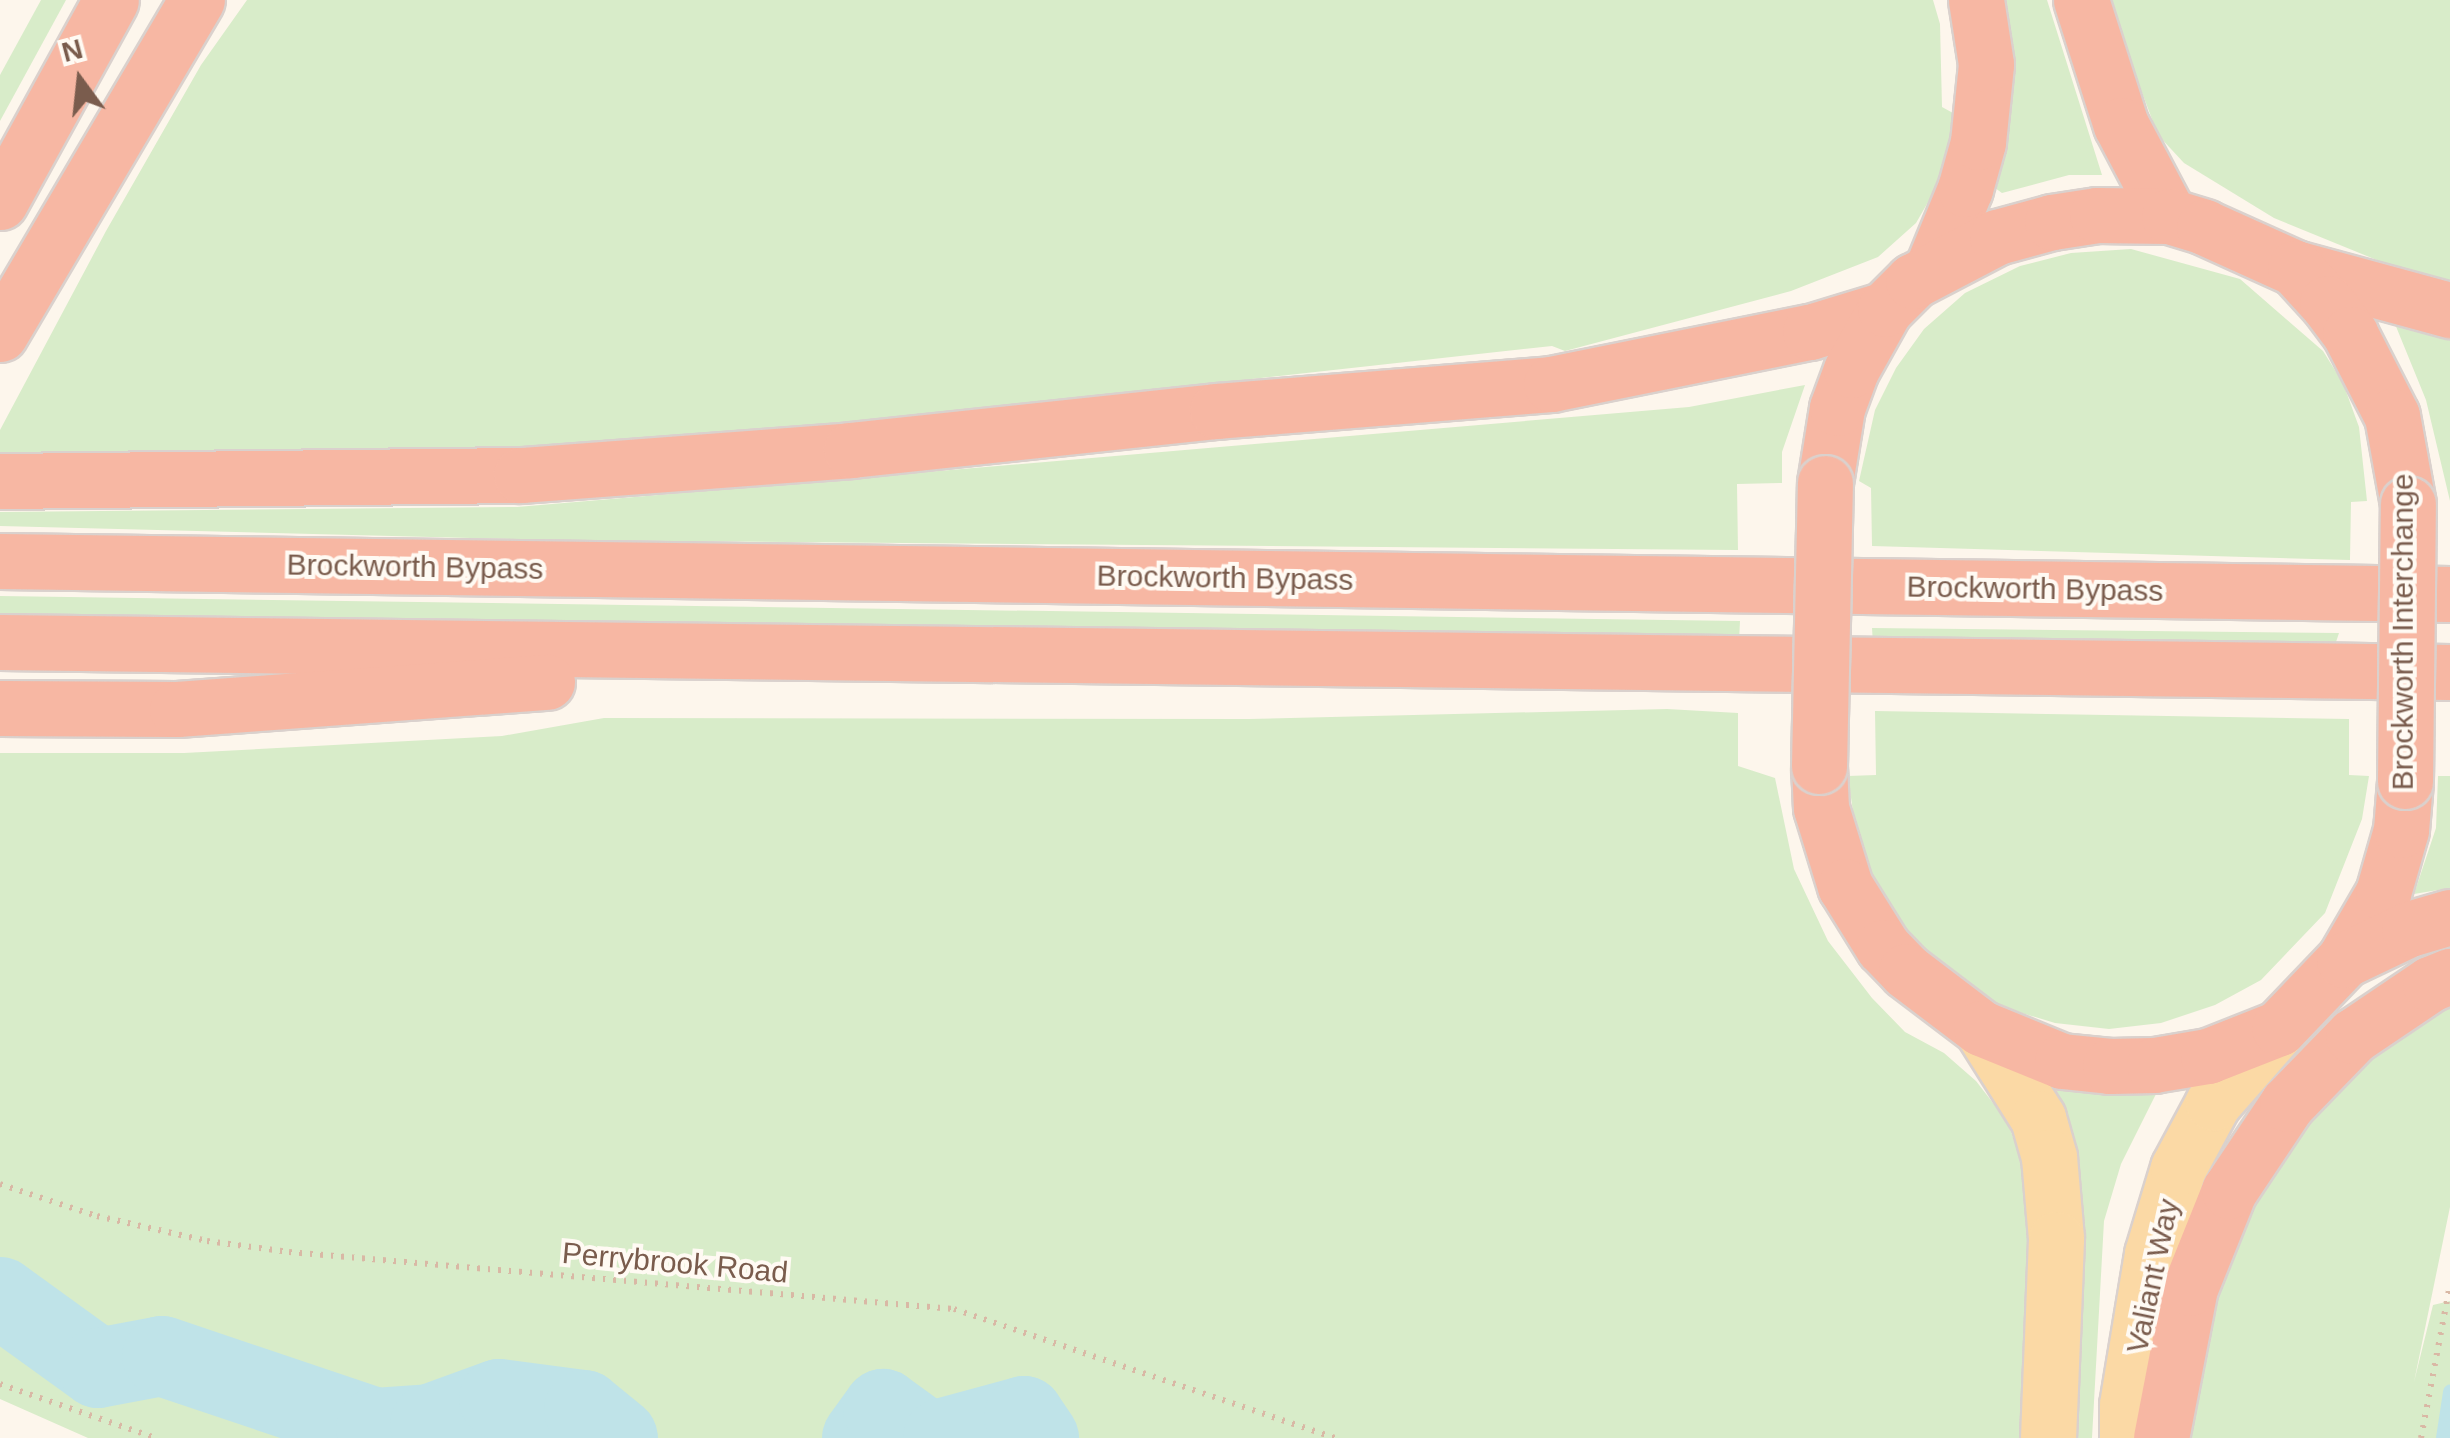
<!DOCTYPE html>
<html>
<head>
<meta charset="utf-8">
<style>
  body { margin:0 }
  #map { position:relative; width:2450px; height:1438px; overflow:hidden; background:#fdf6ec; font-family:Helvetica,sans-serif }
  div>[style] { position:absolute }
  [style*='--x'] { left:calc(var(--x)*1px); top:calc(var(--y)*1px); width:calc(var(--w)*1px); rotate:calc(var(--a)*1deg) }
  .green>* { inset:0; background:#d8ecc9 }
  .stream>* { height:14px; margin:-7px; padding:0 7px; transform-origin:7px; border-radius:7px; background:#bfe3e8 }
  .river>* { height:80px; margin:-40px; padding:0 40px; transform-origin:40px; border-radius:40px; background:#bfe3e8 }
  .path>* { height:6px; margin-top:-3px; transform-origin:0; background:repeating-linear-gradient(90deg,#d9b8a5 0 2.5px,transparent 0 10.5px) }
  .roads { filter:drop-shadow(2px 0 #dad1cd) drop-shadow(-2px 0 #dad1cd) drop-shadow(0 2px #dad1cd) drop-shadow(0 -2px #dad1cd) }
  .major>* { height:55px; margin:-27.5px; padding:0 27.5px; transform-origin:27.5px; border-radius:27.5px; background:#fbd9a5 }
  .highway>* { height:55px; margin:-27.5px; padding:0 27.5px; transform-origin:27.5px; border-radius:27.5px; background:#f7b7a3 }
  .bridges { filter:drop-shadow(2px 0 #dad1cd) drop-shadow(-2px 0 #dad1cd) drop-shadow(0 2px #dad1cd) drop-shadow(0 -2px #dad1cd) }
  .highway-bridge>* { height:55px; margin:-27.5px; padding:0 27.5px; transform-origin:27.5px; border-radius:27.5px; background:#f7b7a3 }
  span { translate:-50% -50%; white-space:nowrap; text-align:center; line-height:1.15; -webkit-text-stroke:8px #fffaf3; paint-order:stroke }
  .street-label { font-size:30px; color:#7a5c4d }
  .north { position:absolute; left:30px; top:30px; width:100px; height:100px; -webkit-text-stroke:8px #fffaf3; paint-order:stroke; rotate:345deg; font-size:28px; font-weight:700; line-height:40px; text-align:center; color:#7a5c4d }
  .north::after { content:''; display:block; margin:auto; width:35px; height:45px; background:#7a5c4d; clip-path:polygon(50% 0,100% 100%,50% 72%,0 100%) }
</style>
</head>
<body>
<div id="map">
  <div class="green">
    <i style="clip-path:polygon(41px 0,66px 0,0 121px,0 75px)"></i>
    <i style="clip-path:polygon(247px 0,1933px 0,1940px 24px,1942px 107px,1962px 118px,1953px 159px,1916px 223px,1878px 257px,1791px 291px,1565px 351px,1552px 346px,799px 429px,538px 447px,0 453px,0 430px,106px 231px,201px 65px)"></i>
    <i style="clip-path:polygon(1992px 0,2047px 0,2102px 175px,2069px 175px,2002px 193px,1995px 188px,2007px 101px)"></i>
    <i style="clip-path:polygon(2107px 0,2450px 0,2450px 290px,2274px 218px,2184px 163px,2158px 135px)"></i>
    <i style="clip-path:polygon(2131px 249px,2240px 279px,2323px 351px,2343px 383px,2359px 427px,2367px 501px,2351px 502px,2350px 560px,1872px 546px,1871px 488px,1859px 481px,1875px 410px,1896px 368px,1924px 329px,1965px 293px,2020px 266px,2071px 253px)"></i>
    <i style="clip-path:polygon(2395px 324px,2450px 340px,2450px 501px,2426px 400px)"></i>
    <i style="clip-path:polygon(1805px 385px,1782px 452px,1782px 483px,1737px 484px,1738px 550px,551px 540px,0 526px,0 512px,517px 507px,1689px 407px)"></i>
    <i style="clip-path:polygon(0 596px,1740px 621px,1739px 641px,520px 624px,0 613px)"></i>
    <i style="clip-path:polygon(1872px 628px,2339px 633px,2335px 645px,1873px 645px)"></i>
    <i style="clip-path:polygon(1667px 709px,1738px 713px,1738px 766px,1775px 778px,1794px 869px,1828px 941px,1872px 998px,1905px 1032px,1944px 1053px,1976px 1081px,2007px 1121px,2025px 1169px,2029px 1241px,2020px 1438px,88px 1438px,0 1399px,0 753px,184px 753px,502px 736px,604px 718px,1249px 719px)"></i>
    <i style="clip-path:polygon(1875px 711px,2349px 719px,2349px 775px,2369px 776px,2362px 819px,2325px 913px,2261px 980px,2215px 1005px,2161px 1023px,2109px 1029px,2055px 1023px,2002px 1007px,1934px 964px,1907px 935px,1868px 875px,1857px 841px,1848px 776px,1876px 775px)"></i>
    <i style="clip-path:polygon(2438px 776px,2450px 776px,2450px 888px,2414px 894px,2436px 828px)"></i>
    <i style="clip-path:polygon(2450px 1004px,2450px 1207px,2414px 1382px,2433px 1305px,2450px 1301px,2450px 1438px,2182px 1438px,2197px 1344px,2234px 1225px,2311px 1103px,2396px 1035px)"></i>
    <i style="clip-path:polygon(2159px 1088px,2121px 1164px,2104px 1221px,2092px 1438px,2072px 1438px,2083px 1211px,2074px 1149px,2056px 1091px)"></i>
  </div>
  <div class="stream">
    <i style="--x:2443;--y:1438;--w:47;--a:-81.3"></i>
  </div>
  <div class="river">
    <i style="--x:0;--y:1297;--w:121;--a:35.9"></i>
    <i style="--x:98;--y:1368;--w:65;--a:-10.6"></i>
    <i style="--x:162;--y:1356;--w:226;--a:18.6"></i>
    <i style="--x:376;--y:1428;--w:54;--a:-4.2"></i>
    <i style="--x:430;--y:1424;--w:73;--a:-19.9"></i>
    <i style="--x:499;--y:1399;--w:86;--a:7.4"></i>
    <i style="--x:584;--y:1410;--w:44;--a:39.5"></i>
    <i style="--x:862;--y:1438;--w:36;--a:-54"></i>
    <i style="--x:883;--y:1409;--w:49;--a:35.9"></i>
    <i style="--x:943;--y:1438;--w:84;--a:-15.2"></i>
    <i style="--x:1024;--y:1416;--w:27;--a:56"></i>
  </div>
  <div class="path">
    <i style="--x:0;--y:1184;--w:102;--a:18.3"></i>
    <i style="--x:97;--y:1216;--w:113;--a:12.8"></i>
    <i style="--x:207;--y:1241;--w:83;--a:7.6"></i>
    <i style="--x:289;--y:1252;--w:667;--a:4.9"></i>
    <i style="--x:954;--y:1309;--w:402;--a:18.7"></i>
    <i style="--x:0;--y:1384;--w:165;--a:19.1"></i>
    <i style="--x:2421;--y:1438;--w:157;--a:-79.3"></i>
  </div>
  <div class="roads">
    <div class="major">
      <i style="--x:1981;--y:1028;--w:107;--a:57.7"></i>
      <i style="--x:2038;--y:1118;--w:41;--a:74.2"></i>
      <i style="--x:2049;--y:1157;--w:82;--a:85.1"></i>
      <i style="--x:2056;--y:1239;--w:199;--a:92.3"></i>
      <i style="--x:2127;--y:1438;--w:33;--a:-90"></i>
      <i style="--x:2127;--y:1405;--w:153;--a:-80.6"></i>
      <i style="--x:2152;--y:1254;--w:90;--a:-73.2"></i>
      <i style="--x:2178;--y:1168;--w:74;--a:-61.7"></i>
      <i style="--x:2213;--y:1103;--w:100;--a:-48.7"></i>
    </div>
    <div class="highway">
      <i style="--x:2081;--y:0;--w:131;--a:72.3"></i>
      <i style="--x:2121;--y:125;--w:103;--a:62.2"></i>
      <i style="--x:0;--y:202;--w:230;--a:-61.2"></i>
      <i style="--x:2295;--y:268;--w:161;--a:15.2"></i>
      <i style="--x:1932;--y:269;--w:87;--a:-67.6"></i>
      <i style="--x:1965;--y:189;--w:49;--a:-74.5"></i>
      <i style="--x:1978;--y:142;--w:78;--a:-84.1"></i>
      <i style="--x:1986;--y:64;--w:65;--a:-98.9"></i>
      <i style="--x:0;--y:334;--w:388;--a:-59.5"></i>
      <i style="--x:0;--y:481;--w:521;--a:-0.66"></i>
      <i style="--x:521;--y:475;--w:331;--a:-4.3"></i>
      <i style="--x:851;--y:450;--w:368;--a:-6.1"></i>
      <i style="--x:1217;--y:411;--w:335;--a:-4.6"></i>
      <i style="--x:1551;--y:384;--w:264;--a:-11.4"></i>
      <i style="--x:1810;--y:332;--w:78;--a:-17"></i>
      <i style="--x:1825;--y:483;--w:76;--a:-80.9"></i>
      <i style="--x:1837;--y:408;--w:40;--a:-69.8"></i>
      <i style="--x:1851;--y:370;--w:70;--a:-60.9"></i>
      <i style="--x:1885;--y:309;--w:40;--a:-45"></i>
      <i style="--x:1913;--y:281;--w:95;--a:-27.6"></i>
      <i style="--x:1997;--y:237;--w:57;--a:-15.3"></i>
      <i style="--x:2052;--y:222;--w:46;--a:-8.8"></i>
      <i style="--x:2097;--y:215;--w:72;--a:0.8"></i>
      <i style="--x:2169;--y:216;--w:37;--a:17"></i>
      <i style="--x:2204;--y:227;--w:100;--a:24.3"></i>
      <i style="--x:2295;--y:268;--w:47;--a:47.6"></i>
      <i style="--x:2327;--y:303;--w:39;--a:53"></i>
      <i style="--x:2350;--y:334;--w:92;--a:62.9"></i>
      <i style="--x:2392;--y:416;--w:89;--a:79.7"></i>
      <i style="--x:0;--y:561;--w:2450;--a:0.77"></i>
      <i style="--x:0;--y:642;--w:2450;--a:0.7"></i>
      <i style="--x:0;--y:708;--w:177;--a:0.3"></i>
      <i style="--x:177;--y:709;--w:371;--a:-4.2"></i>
      <i style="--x:1819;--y:766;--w:42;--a:87.3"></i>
      <i style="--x:1821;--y:808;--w:82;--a:72.9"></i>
      <i style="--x:1845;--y:886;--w:72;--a:58.1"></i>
      <i style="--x:1883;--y:947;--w:33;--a:46"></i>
      <i style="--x:1906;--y:971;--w:94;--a:37.2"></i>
      <i style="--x:1981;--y:1028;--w:87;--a:22.2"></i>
      <i style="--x:2062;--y:1061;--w:48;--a:5.9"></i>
      <i style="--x:2110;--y:1066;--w:44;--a:-1.3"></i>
      <i style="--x:2154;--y:1065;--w:55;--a:-9.5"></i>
      <i style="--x:2208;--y:1056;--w:76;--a:-21.5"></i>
      <i style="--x:2279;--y:1028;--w:94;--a:-46.3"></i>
      <i style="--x:2344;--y:960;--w:78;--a:-59.8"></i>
      <i style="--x:2383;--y:893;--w:66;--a:-74.1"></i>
      <i style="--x:2401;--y:830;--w:49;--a:-85.3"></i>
      <i style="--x:2344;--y:960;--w:72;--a:-25.5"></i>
      <i style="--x:2409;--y:929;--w:43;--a:-16.3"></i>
      <i style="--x:2161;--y:1438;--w:153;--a:-79.1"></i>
      <i style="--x:2190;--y:1288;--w:105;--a:-68.1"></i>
      <i style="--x:2229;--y:1191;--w:105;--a:-56.3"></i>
      <i style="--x:2287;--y:1104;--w:95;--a:-45.9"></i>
      <i style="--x:2353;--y:1036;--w:93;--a:-34"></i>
      <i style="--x:2430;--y:984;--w:22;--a:-22"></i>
    </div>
  </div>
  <div class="bridges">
    <div class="highway-bridge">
      <i style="--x:1819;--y:766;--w:283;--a:-88.8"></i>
      <i style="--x:2405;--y:781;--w:277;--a:-89.4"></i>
    </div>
  </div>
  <div class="street-label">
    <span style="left:415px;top:567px;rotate:1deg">Brockworth Bypass</span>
    <span style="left:1225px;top:578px;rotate:1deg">Brockworth Bypass</span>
    <span style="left:2035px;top:589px;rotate:1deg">Brockworth Bypass</span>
    <span style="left:2403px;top:632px;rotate:-90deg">Brockworth Interchange</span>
    <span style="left:675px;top:1263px;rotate:5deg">Perrybrook Road</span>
    <span style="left:2153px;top:1276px;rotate:-78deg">Valiant Way</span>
  </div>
  <div class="north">N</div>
</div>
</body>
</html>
